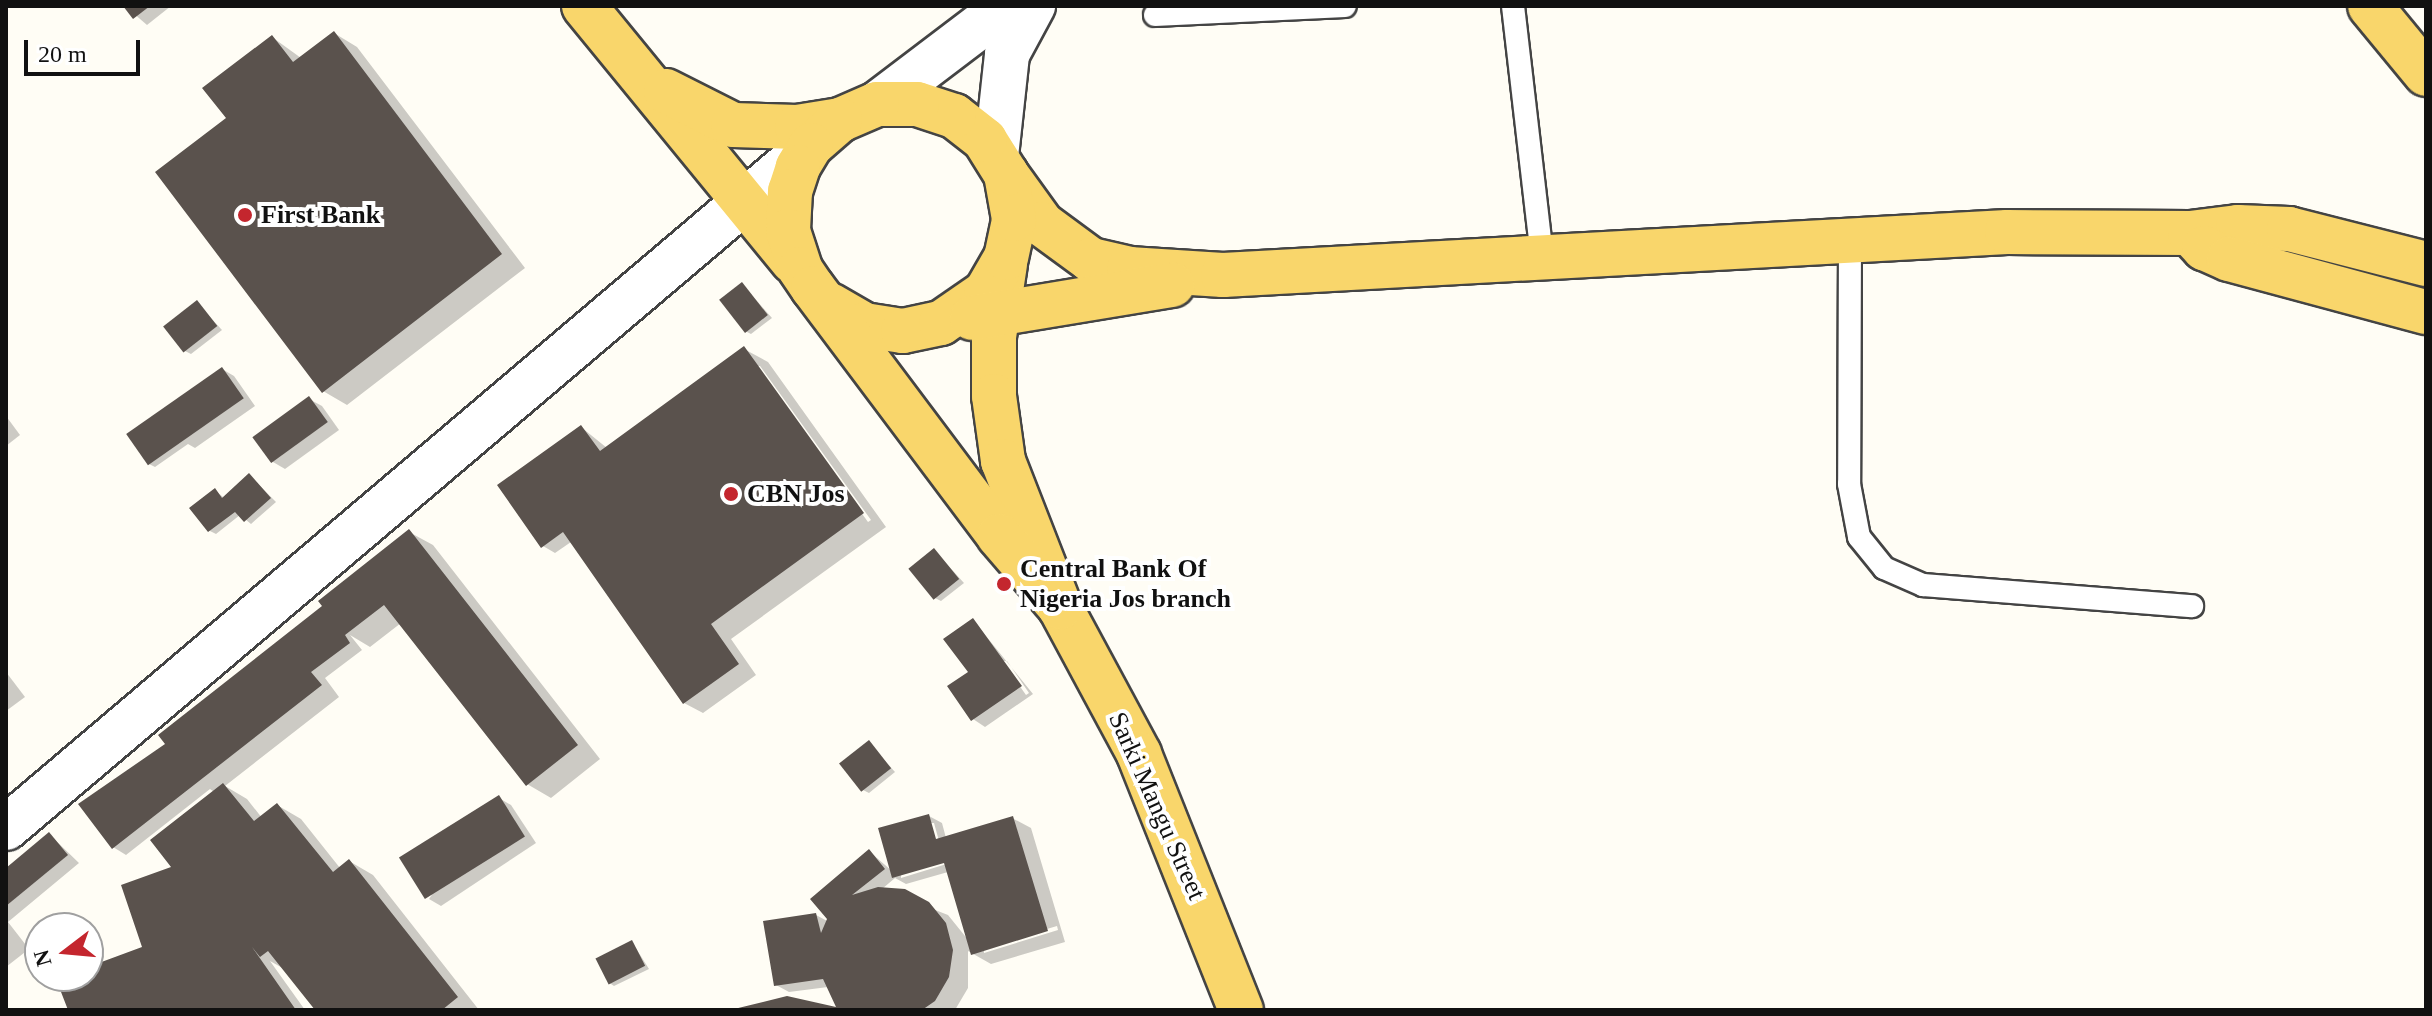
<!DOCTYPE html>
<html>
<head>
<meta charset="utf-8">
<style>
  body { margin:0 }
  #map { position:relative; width:2432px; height:1016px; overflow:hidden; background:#fffdf5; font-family:Georgia,serif }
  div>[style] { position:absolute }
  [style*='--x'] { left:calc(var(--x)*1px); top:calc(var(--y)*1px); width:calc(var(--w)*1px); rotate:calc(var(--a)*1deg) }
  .shadow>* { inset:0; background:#0003 }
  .building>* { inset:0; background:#5a524d; transform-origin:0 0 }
  .roads { filter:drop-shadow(2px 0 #444) drop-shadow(-2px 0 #444) drop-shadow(0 2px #444) drop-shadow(0 -2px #444) }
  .service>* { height:22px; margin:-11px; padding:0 11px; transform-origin:11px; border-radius:11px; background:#fff }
  .minor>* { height:44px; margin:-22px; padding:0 22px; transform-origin:22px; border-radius:22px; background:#fff }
  .primary>* { height:44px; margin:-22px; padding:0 22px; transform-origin:22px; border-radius:22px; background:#f9d66b }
  .dots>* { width:22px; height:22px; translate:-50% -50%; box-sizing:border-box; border:4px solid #fff; border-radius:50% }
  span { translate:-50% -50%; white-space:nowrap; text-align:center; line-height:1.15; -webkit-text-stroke:8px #fff; paint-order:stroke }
  .poi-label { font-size:26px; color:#111; font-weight:700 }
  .left { translate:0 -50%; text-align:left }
  .street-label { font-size:26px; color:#111 }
  .frame { position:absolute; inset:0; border:8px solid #111; pointer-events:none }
  .north { position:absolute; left:24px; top:912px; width:80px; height:80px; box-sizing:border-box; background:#fff; border:2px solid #a0a0a0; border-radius:50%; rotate:254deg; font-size:22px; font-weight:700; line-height:32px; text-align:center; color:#111 }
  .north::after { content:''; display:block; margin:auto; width:28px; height:36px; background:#c4262e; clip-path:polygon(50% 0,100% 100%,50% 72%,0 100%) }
  .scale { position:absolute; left:24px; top:40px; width:116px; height:36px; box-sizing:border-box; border:4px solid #111; border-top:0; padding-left:10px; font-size:24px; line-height:28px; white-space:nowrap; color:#111; -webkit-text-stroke:6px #fff; paint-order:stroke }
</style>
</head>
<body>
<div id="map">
  <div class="shadow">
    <i style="clip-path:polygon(125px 6px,171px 6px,147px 25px)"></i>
    <i style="clip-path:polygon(334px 33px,357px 47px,525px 268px,347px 405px,323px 391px,228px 118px,272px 37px,301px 58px)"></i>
    <i style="clip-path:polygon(742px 284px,772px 318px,751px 334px,745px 331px)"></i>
    <i style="clip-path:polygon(197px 303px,222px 330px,191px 354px,185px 351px)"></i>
    <i style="clip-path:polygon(evenodd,744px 349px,768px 362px,886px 527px,731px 639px,756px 675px,703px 713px,684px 703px,571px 542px,555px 553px,543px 546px,581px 427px,607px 448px,744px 349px,756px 366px,760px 366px,871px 520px,868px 522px,756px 366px)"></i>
    <i style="clip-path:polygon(222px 369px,234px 376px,255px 406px,195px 448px,188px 444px,155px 467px,149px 464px)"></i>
    <i style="clip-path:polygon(309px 399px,322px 406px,339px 430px,285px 469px,273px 462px,256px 439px)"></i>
    <i style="clip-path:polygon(6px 416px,20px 435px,6px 446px)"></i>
    <i style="clip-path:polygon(250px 476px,276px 502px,251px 524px,240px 515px,216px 534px,210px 531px,192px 508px,215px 490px,224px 498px)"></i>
    <i style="clip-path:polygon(409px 532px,433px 545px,600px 759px,551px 798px,527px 784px,401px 623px,370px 647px,350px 635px,362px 650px,325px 678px,339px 697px,225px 786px,247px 799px,262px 818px,277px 805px,301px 819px,340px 868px,349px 861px,373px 875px,479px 1010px,318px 1010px,286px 970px,270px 961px,305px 1010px,70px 1010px,59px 980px,88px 976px,88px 969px,145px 948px,175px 868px,214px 792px,210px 789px,126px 855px,113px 847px,167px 744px)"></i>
    <i style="clip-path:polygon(934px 550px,964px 583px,941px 601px,935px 598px)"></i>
    <i style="clip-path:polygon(evenodd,973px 620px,1033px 694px,985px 727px,973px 719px,973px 620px,1002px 661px,1007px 661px,1029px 693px,1026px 695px,1002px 661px)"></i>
    <i style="clip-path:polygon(6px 672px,25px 697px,6px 711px)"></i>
    <i style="clip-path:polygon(869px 743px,895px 772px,869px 793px,863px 790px)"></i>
    <i style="clip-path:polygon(499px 798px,511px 805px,536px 843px,441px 906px,429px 899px)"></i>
    <i style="clip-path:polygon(evenodd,929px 816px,942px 823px,946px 838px,1012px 818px,1031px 828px,1065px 942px,991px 964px,968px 951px,968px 988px,955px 1010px,733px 1010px,786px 998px,839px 1009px,828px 987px,789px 992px,776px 985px,816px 915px,829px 922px,870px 852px,892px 871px,929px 816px,930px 823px,934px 823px,939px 841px,935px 841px,930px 823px,929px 816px,952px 859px,953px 862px,901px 878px,901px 873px,952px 859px,929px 816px,948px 872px,969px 941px,948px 915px,882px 889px,895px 878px,906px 884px,948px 872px,929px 816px,1057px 926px,1058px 930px,984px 953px,984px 948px,1057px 926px)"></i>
    <i style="clip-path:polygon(49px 834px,79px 863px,8px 922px,29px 949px,6px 967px,6px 870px)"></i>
    <i style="clip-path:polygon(632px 942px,649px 969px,614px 986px,608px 982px)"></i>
  </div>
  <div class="building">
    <i style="clip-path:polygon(123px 6px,150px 6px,133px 19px)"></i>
    <i style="clip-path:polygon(334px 31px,502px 254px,322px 393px,155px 172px,226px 118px,202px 88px,272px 35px,293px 62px)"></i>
    <i style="left:742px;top:282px;width:42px;height:29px;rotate:52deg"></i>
    <i style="left:197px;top:300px;width:33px;height:43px;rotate:52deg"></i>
    <i style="clip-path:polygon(744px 346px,864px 513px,711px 624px,739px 664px,683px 704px,563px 532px,541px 548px,497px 485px,581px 425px,600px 451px)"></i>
    <i style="left:222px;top:367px;width:38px;height:117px;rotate:55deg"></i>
    <i style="left:309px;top:396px;width:32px;height:70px;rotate:54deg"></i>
    <i style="clip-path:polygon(249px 473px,271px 498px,244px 522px,235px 512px,208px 532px,189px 508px,215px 488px,222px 498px)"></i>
    <i style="clip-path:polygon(409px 529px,578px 745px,526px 786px,384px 605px,345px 635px,350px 643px,311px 672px,322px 685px,112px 849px,78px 804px,165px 744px,158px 735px,322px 606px,318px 601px)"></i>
    <i style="left:934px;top:548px;width:40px;height:33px;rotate:51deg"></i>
    <i style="clip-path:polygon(973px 618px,1022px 686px,971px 721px,947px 686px,968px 672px,943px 639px)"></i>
    <i style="left:869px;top:740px;width:36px;height:38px;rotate:52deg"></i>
    <i style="clip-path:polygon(223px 783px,254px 821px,277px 803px,333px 872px,349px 859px,458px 997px,442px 1010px,315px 1010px,268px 951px,260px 957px,252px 947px,296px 1010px,68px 1010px,56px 979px,88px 976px,88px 967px,142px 947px,121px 885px,171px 867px,150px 840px)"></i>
    <i style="left:499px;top:795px;width:49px;height:118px;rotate:58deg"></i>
    <i style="clip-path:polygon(929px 814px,936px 839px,1013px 816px,1048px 931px,971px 955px,944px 863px,892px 878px,878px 828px)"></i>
    <i style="clip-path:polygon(49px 832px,68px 855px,6px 906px,6px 868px)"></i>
    <i style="clip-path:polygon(869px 849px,885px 869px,852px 895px,878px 887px,905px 889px,929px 902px,946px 923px,953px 950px,949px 977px,935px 1001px,922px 1010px,730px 1010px,787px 996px,836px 1007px,823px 979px,774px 986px,763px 921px,816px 913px,821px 933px,827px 919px,810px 899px)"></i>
    <i style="left:632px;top:940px;width:29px;height:41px;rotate:63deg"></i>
  </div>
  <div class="roads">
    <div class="service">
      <i style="--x:1513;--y:6;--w:254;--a:83.4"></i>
      <i style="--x:1155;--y:15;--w:190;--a:-2.7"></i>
      <i style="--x:1850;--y:241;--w:243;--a:90.2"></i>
      <i style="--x:1849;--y:484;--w:54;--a:79.3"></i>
      <i style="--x:1859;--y:537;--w:40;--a:51"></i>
      <i style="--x:1884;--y:568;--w:43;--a:23.6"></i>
      <i style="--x:1923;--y:585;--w:270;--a:4.5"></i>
    </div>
    <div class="minor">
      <i style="--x:877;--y:104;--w:162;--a:-37.2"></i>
      <i style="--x:996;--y:156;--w:103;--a:-83.8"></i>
      <i style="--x:1007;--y:54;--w:55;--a:-61.6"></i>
      <i style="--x:6;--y:828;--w:1056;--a:-40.31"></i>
    </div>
    <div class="primary">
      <i style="--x:584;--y:6;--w:330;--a:50.7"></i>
      <i style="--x:2370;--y:6;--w:88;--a:50.5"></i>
      <i style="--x:666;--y:91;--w:75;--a:26.9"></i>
      <i style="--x:733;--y:125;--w:64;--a:1.8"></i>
      <i style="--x:797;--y:127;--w:44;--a:-9.2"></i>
      <i style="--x:1006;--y:174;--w:62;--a:54.2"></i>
      <i style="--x:1042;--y:224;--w:61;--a:36.3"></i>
      <i style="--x:1091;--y:260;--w:39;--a:13"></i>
      <i style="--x:1129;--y:269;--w:94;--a:3.7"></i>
      <i style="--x:1223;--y:275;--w:785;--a:-3.14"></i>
      <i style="--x:2007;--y:232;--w:183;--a:0.3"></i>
      <i style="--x:2190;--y:233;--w:48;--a:-7.1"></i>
      <i style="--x:2238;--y:227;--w:51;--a:2.2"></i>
      <i style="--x:2289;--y:229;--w:141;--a:14.3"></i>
      <i style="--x:2190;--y:233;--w:21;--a:47"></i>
      <i style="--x:2204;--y:248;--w:27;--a:24"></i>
      <i style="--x:2229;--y:259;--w:204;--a:15.1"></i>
      <i style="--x:1005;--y:264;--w:74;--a:98.6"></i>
      <i style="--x:994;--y:337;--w:59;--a:90"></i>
      <i style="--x:994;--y:396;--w:66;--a:82.1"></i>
      <i style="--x:1003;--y:461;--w:157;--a:68.7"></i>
      <i style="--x:1060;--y:607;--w:167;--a:61.7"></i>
      <i style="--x:1139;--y:754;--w:276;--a:68.3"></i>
      <i style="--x:830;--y:305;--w:39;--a:30"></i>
      <i style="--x:864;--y:325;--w:39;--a:9"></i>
      <i style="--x:903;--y:331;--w:39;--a:-12"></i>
      <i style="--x:941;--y:323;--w:55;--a:-34.6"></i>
      <i style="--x:986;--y:292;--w:39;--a:-60"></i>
      <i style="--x:1006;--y:258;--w:40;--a:-78"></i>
      <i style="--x:1014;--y:219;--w:46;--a:-100.1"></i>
      <i style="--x:1006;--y:174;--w:40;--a:-122"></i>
      <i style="--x:985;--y:140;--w:39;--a:-142"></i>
      <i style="--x:954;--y:116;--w:39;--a:-162"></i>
      <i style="--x:917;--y:104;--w:40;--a:180"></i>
      <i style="--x:877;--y:104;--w:40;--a:156.6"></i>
      <i style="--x:840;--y:120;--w:38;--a:139"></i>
      <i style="--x:811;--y:145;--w:26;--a:121"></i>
      <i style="--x:798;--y:167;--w:25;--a:108"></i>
      <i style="--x:790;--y:191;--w:40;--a:92.9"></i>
      <i style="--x:788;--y:231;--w:40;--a:72"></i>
      <i style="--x:800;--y:269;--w:23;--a:56"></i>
      <i style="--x:813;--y:288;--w:310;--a:53.1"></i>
      <i style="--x:999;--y:536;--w:94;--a:49.3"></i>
      <i style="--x:972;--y:318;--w:203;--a:-9.4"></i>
    </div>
  </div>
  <div class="dots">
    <i style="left:245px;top:215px;background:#c4262e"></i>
    <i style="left:731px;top:494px;background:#c4262e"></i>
    <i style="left:1004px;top:584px;background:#c4262e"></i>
  </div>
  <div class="poi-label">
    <span class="left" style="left:261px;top:215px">First Bank</span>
    <span class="left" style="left:747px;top:494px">CBN Jos</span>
    <span class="left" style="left:1020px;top:584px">Central Bank Of<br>Nigeria Jos branch</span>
  </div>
  <div class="street-label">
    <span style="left:1157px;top:806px;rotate:66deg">Sarki Mangu Street</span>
  </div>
  <div class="frame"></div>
  <div class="north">N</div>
  <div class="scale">20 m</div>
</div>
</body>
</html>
